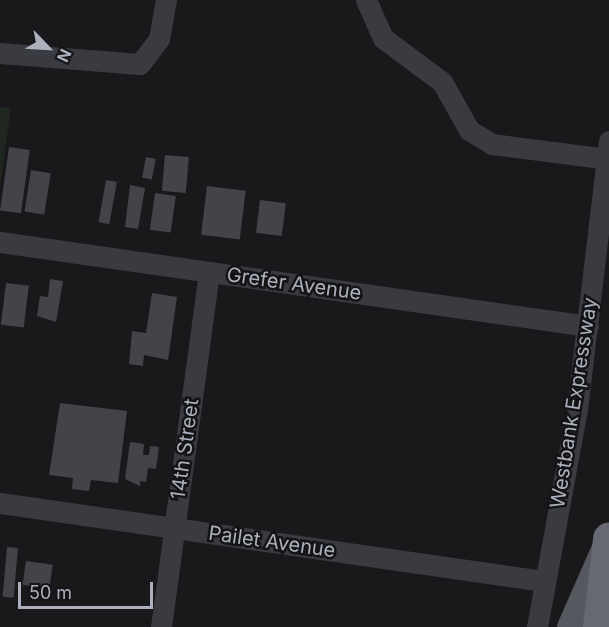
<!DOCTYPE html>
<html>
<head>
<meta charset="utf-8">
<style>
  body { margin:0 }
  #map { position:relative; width:609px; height:627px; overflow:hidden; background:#19191c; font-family:Inter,sans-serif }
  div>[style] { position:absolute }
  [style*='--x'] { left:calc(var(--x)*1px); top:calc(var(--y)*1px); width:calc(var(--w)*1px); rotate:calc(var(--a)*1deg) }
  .green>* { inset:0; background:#1f2720 }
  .building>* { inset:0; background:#434449; transform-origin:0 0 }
  .minor>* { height:21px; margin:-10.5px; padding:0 10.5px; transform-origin:10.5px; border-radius:10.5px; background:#3a3b41 }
  .major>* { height:27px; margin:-13.5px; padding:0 13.5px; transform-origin:13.5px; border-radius:13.5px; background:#565860 }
  .highway>* { height:32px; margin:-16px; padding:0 16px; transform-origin:16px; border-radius:16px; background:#666972 }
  span { translate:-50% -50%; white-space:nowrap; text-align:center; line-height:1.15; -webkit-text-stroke:5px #141417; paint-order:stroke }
  .street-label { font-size:20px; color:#abb0bc }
  .north { position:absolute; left:18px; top:18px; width:60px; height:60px; -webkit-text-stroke:4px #141417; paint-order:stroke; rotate:115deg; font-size:16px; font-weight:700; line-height:24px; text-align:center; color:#abb0bc }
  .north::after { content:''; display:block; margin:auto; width:21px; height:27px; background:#abb0bc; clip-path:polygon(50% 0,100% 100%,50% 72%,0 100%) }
  .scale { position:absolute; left:18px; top:582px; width:135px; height:27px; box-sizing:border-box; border:3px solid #abb0bc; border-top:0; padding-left:8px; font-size:18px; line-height:21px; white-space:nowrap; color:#abb0bc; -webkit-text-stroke:4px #141417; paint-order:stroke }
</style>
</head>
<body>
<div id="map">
  <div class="green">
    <i style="clip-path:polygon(0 107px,11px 108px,0 186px)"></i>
  </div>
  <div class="building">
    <i style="left:9px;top:147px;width:21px;height:64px;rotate:8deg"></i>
    <i style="left:165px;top:155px;width:24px;height:36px;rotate:5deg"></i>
    <i style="left:146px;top:157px;width:10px;height:21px;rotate:11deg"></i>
    <i style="left:31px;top:170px;width:20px;height:42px;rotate:9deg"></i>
    <i style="left:106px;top:180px;width:11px;height:43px;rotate:10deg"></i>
    <i style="clip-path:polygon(130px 185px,145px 188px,138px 229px,125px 227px)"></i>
    <i style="left:207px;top:186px;width:39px;height:49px;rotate:7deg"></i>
    <i style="left:155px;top:193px;width:21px;height:37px;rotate:8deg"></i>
    <i style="left:260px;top:200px;width:26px;height:33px;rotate:7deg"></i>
    <i style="clip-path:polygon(50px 279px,63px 281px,56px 322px,37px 316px,40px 296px,48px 297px)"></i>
    <i style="left:6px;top:283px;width:23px;height:42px;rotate:7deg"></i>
    <i style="clip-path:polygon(152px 293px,177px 297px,168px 360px,144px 355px,143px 366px,129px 364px,132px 331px,146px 333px)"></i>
    <i style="clip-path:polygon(60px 403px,127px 411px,118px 483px,91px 480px,89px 491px,72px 489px,73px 478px,49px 475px)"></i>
    <i style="clip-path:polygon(130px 442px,144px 444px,143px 455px,149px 455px,150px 446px,159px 447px,156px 469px,148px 468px,146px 482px,140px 481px,140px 486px,125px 479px)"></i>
    <i style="left:7px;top:547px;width:11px;height:50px;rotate:5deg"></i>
    <i style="left:26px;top:561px;width:27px;height:24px;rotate:8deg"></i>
  </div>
  <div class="minor">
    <i style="--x:366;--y:0;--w:42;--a:65.9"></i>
    <i style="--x:383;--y:38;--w:74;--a:36.7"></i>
    <i style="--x:442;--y:82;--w:55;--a:60.6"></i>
    <i style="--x:469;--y:130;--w:27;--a:31"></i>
    <i style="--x:492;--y:144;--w:116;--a:7.4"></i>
    <i style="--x:0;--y:53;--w:140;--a:4.5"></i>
    <i style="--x:140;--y:64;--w:31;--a:-53"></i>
    <i style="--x:159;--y:39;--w:40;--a:-80"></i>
    <i style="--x:0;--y:242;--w:594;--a:8.13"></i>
    <i style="--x:0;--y:503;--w:550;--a:8.16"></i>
    <i style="--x:161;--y:627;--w:358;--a:-82.3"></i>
    <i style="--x:537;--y:627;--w:222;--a:-79.6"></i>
    <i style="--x:577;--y:409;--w:270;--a:-83.2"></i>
  </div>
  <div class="major">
    <i style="--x:570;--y:627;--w:82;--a:-66.3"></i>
  </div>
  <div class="highway">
    <i style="--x:599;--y:627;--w:89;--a:-83.5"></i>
  </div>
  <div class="street-label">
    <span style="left:294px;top:284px;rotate:8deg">Grefer Avenue</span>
    <span style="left:574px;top:403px;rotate:-81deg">Westbank Expressway</span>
    <span style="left:185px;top:449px;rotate:-82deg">14th Street</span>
    <span style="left:272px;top:542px;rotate:8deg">Pailet Avenue</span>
  </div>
  <div class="north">N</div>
  <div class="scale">50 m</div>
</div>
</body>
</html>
